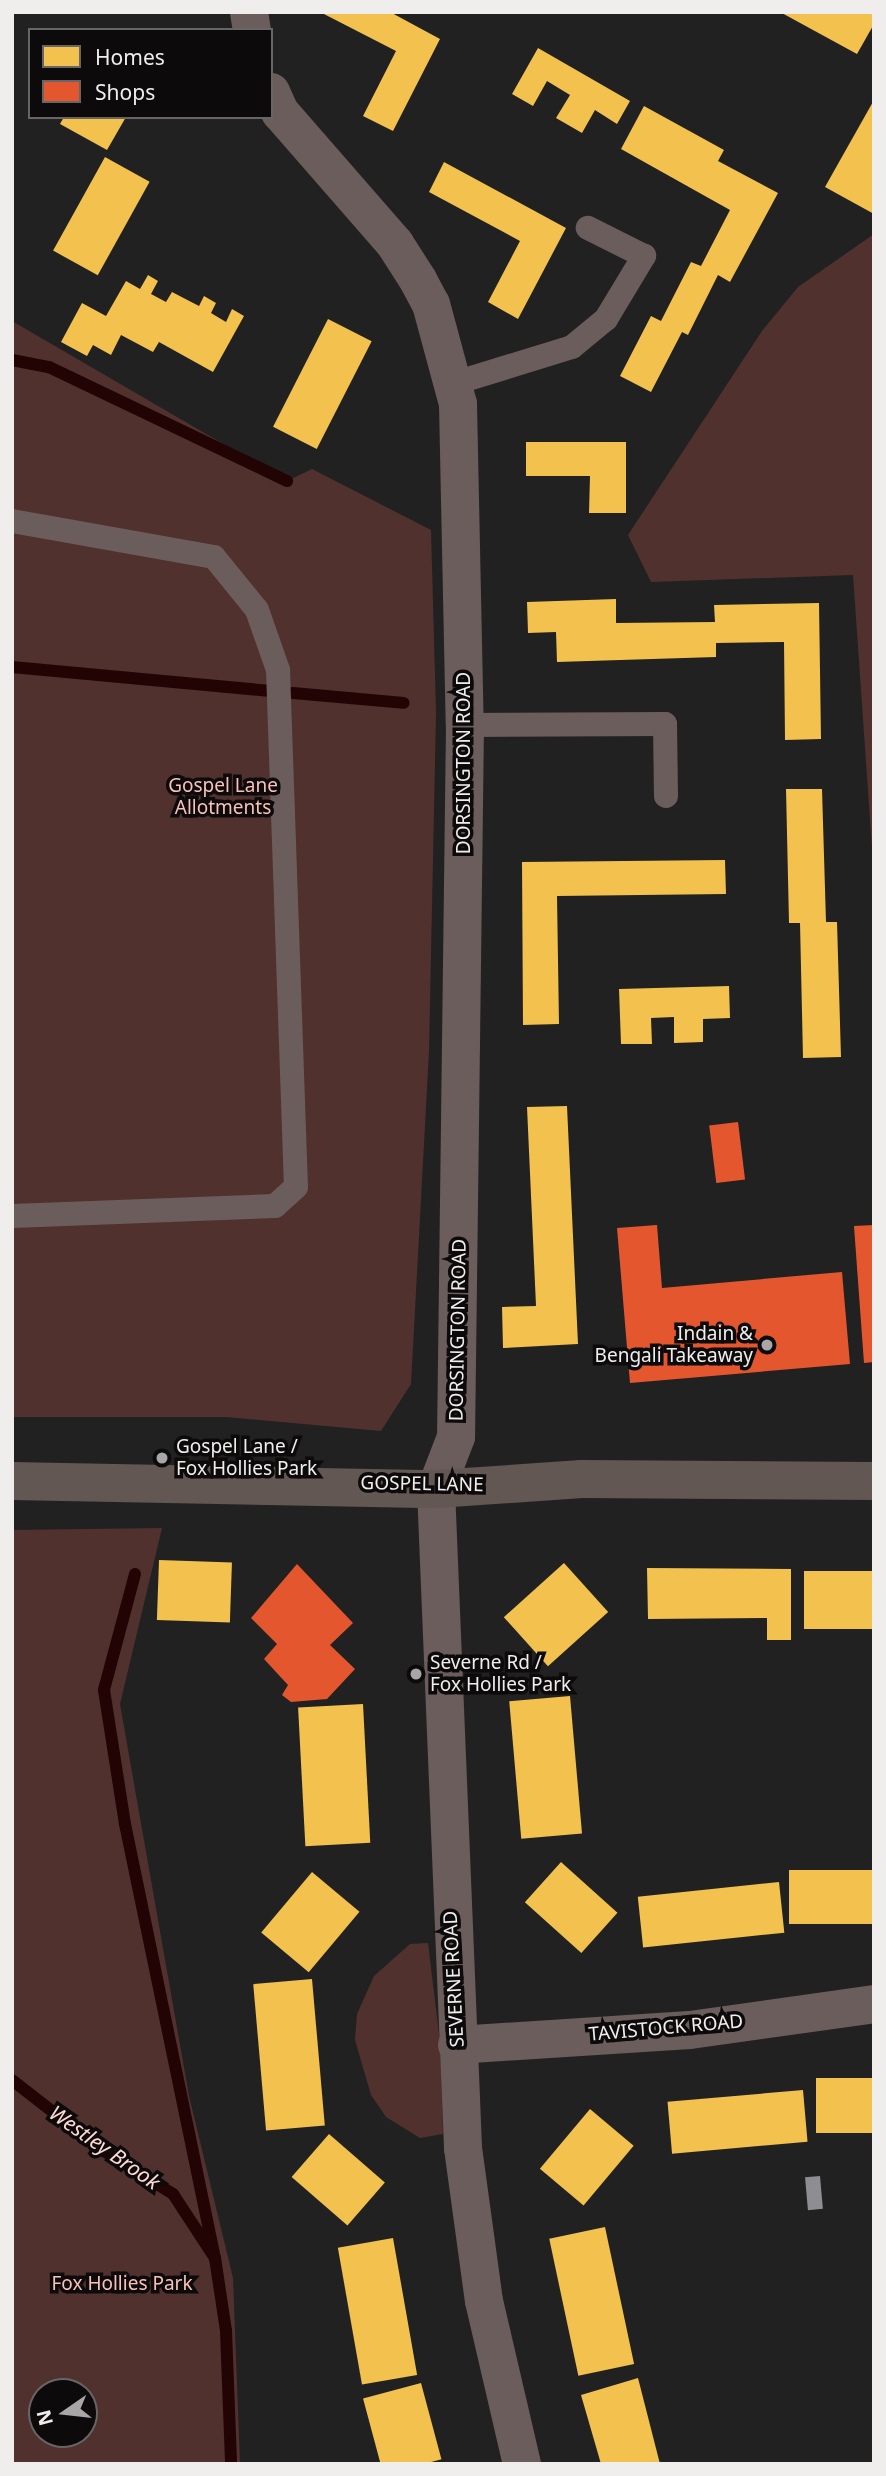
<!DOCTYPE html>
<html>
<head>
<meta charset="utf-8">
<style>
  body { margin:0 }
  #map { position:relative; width:886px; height:2476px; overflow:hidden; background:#222121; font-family:"Noto Sans",sans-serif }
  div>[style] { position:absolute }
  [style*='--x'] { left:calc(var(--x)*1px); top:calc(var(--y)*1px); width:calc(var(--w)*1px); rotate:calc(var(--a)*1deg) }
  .green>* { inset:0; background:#51312d }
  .homes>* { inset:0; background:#f2c14e; transform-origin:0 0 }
  .shops>* { inset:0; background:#e4572e; transform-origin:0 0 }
  .industry>* { inset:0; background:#8d8d92; transform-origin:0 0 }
  .stream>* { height:12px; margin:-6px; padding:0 6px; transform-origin:6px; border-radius:6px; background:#230404 }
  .lane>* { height:24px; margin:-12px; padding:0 12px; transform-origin:12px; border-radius:12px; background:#6b5d5c }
  .street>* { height:38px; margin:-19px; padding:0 19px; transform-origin:19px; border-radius:19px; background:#6b5d5c }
  .secondary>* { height:38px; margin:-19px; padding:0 19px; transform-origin:19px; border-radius:19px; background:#635754 }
  .dots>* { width:19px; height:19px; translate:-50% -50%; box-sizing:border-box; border:4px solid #0c0a0a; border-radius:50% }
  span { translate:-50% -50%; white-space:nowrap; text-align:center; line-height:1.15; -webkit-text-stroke:7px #0c0a0a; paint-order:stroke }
  .street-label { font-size:19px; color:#f0eeed }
  .park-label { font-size:19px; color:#f9c1b9 }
  .poi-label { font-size:19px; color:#f0eeed }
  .right { translate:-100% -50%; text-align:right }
  .left { translate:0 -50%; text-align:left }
  .water-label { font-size:21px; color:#ffd9d3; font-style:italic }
  .frame { position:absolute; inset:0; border:14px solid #f0eeed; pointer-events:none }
  .legend { position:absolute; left:28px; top:28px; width:245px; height:91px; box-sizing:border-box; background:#0c0a0a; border:2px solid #676565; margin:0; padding:9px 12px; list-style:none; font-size:21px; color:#f0eeed }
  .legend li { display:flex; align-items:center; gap:14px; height:35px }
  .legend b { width:35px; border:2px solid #676565 }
  .north { position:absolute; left:28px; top:2378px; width:70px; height:70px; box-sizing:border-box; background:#0c0a0a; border:2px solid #676565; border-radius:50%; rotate:256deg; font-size:19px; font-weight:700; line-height:28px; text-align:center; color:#f0eeed }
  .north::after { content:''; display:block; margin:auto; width:24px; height:32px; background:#a8a6a6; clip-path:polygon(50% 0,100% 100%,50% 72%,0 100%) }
</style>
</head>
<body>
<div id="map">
  <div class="green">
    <i style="clip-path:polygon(874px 234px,874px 877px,853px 575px,651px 582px,628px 535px,762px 331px,798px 287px)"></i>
    <i style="clip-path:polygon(12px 321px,287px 481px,312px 469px,431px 530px,436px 713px,429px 1051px,411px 1384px,381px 1431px,226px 1417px,12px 1417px)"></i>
    <i style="clip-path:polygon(evenodd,162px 1528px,120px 1704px,189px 2096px,233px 2278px,240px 2464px,12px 2464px,12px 1530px,162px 1528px,42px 2392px,84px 2392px,84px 2434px,42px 2434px,42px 2392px)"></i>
    <i style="clip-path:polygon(428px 1943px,440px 2042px,443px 2134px,420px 2138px,386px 2117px,371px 2095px,355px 2040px,357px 2014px,374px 1976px,410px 1944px)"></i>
  </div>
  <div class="homes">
    <i style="clip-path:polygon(320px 12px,390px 12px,440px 39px,393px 131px,363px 116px,396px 51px)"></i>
    <i style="clip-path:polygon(780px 12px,874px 12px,874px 24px,857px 54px)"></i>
    <i style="clip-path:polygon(538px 48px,630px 101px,617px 124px,595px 110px,582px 133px,556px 118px,570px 95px,547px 81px,533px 106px,512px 94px)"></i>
    <i style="clip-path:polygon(874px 100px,874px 214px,825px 187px)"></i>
    <i style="clip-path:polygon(644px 106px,724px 150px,718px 161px,778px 193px,730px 282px,718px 275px,688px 335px,682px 332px,651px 392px,620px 376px,651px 316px,661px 321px,691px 262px,701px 266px,730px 210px,621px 149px)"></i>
    <i style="clip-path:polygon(64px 117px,126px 117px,107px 150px,60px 124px)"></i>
    <i style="left:105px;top:157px;width:51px;height:107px;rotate:29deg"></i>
    <i style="clip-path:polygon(444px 162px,566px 228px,518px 319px,488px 302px,520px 241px,429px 192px)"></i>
    <i style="clip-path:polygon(148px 275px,158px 281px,151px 294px,166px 302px,172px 292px,199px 306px,204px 296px,216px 303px,211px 313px,226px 322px,232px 309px,244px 316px,213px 372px,159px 342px,153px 352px,121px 335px,111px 355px,93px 345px,87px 356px,61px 342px,82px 303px,106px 316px,126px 281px,140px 289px)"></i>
    <i style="left:328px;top:319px;width:49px;height:121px;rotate:27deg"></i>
    <i style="clip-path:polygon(526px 442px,626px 442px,626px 513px,589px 513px,590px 476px,526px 476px)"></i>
    <i style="clip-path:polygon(616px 599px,616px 623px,715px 622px,714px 605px,819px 603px,821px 739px,785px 740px,784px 642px,716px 643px,716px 657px,557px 662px,556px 632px,528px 633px,527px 602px)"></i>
    <i style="clip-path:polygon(786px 789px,822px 789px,826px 922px,837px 922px,841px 1057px,803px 1058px,800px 923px,789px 923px)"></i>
    <i style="clip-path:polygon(725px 860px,726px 894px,557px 896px,559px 1024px,523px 1025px,522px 862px)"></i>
    <i style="clip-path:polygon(729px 986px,730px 1018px,703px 1019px,703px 1042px,674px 1043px,674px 1017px,651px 1018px,652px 1044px,621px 1044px,619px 989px)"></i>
    <i style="clip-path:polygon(567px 1106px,578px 1344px,503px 1348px,502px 1307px,536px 1306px,527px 1107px)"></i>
    <i style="left:159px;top:1560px;width:73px;height:60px;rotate:2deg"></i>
    <i style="left:564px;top:1563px;width:66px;height:81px;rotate:48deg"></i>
    <i style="clip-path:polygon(647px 1568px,791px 1569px,791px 1640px,767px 1640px,767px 1618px,648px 1619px)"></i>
    <i style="left:874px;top:1571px;width:58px;height:70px;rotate:90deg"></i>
    <i style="left:570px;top:1696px;width:138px;height:61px;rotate:85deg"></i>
    <i style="left:363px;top:1704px;width:139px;height:65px;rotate:87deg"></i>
    <i style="left:561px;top:1862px;width:76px;height:54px;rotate:42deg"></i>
    <i style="left:874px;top:1870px;width:54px;height:85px;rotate:90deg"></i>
    <i style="left:312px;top:1872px;width:62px;height:79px;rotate:40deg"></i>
    <i style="left:779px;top:1882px;width:51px;height:142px;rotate:84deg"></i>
    <i style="left:312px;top:1979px;width:147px;height:59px;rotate:85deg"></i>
    <i style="left:874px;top:2078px;width:55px;height:58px;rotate:90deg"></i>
    <i style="left:803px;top:2090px;width:52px;height:136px;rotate:85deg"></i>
    <i style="left:590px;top:2109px;width:57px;height:78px;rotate:40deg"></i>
    <i style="left:329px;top:2134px;width:74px;height:57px;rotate:41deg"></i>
    <i style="left:605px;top:2227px;width:140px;height:57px;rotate:78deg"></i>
    <i style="left:393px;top:2238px;width:139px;height:56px;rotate:80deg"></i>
    <i style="clip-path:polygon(638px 2378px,660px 2464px,601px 2464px,581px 2395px)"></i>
    <i style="left:421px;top:2383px;width:79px;height:60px;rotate:75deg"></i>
  </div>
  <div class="shops">
    <i style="left:738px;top:1122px;width:58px;height:29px;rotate:83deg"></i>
    <i style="clip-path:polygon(657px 1225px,662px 1288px,842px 1272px,850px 1364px,630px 1383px,617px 1228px)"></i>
    <i style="clip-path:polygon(874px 1225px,874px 1362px,864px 1363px,854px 1226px)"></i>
    <i style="clip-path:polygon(297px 1564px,353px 1623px,330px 1645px,355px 1669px,327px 1699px,291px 1702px,282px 1695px,288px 1685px,264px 1659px,277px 1644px,251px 1618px)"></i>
  </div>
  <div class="industry">
    <i style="left:820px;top:2176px;width:33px;height:15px;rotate:85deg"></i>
  </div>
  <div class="stream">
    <i style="--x:12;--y:360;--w:38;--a:11"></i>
    <i style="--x:49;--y:367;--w:264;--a:25.6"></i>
    <i style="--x:12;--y:667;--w:260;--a:5.3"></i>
    <i style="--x:293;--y:693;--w:111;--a:5.1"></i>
    <i style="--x:135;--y:1574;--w:120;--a:105"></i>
    <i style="--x:104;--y:1690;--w:136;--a:81.1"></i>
    <i style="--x:125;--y:1824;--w:443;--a:78.3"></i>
    <i style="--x:12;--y:2080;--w:114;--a:37.9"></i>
    <i style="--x:102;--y:2150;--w:84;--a:31.8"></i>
    <i style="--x:173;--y:2194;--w:77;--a:56.7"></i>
    <i style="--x:215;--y:2258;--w:74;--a:81.4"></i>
    <i style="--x:226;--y:2331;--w:133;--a:87.8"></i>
  </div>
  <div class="lane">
    <i style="--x:455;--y:383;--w:122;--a:-17.1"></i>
    <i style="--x:572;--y:347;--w:44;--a:-39.5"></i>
    <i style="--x:606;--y:319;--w:74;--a:-58.9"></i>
    <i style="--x:644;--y:256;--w:63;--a:-153.4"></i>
    <i style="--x:12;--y:521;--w:205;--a:10.1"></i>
    <i style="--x:214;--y:557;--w:68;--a:50.9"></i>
    <i style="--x:257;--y:610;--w:64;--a:70.7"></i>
    <i style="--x:278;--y:670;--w:517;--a:88.01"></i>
    <i style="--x:296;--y:1187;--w:28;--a:138"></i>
    <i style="--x:275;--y:1206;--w:263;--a:177.8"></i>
    <i style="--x:465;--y:725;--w:200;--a:-0.3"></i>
    <i style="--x:665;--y:724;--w:72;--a:89.2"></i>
  </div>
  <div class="street">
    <i style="--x:249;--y:12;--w:18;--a:81"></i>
    <i style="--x:271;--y:92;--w:22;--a:66"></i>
    <i style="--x:280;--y:112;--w:175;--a:48.9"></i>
    <i style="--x:395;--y:244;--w:43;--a:57.4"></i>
    <i style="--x:418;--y:280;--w:27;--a:62"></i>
    <i style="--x:431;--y:304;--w:104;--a:74.9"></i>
    <i style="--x:458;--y:404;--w:321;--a:88.8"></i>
    <i style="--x:465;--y:725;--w:712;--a:90.72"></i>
    <i style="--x:456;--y:1437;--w:56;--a:111"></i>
    <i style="--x:436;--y:1489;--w:660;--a:87.65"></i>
    <i style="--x:463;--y:2148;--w:154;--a:82.2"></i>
    <i style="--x:484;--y:2301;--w:167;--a:76.9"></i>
    <i style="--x:457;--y:2045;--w:233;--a:-3.7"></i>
    <i style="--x:690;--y:2030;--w:186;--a:-8"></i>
  </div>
  <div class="secondary">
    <i style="--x:12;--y:1481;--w:424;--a:1.1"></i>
    <i style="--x:436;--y:1489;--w:146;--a:-3.9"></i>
    <i style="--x:582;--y:1479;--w:292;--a:0.4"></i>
  </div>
  <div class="dots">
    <i style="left:767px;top:1345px;background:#a8a6a6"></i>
    <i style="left:162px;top:1458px;background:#a8a6a6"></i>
    <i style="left:416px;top:1674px;background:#a8a6a6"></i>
  </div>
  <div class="street-label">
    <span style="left:464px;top:763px;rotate:-90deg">DORSINGTON ROAD</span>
    <span style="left:458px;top:1330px;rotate:-89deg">DORSINGTON ROAD</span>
    <span style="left:422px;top:1484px;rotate:1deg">GOSPEL LANE</span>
    <span style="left:454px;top:1979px;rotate:-93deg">SEVERNE ROAD</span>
    <span style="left:666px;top:2028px;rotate:-5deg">TAVISTOCK ROAD</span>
  </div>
  <div class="park-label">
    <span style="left:223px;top:797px">Gospel Lane<br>Allotments</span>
    <span style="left:122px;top:2284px">Fox Hollies Park</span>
  </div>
  <div class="poi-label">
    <span class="right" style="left:753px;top:1345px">Indain &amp;<br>Bengali Takeaway</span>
    <span class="left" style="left:176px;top:1458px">Gospel Lane /<br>Fox Hollies Park</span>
    <span class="left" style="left:430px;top:1674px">Severne Rd /<br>Fox Hollies Park</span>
  </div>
  <div class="water-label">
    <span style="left:105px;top:2147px;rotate:35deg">Westley Brook</span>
  </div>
  <div class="frame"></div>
  <ul class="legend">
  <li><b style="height:19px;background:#f2c14e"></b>Homes</li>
  <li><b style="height:19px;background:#e4572e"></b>Shops</li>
  </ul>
  <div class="north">N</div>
</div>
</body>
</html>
